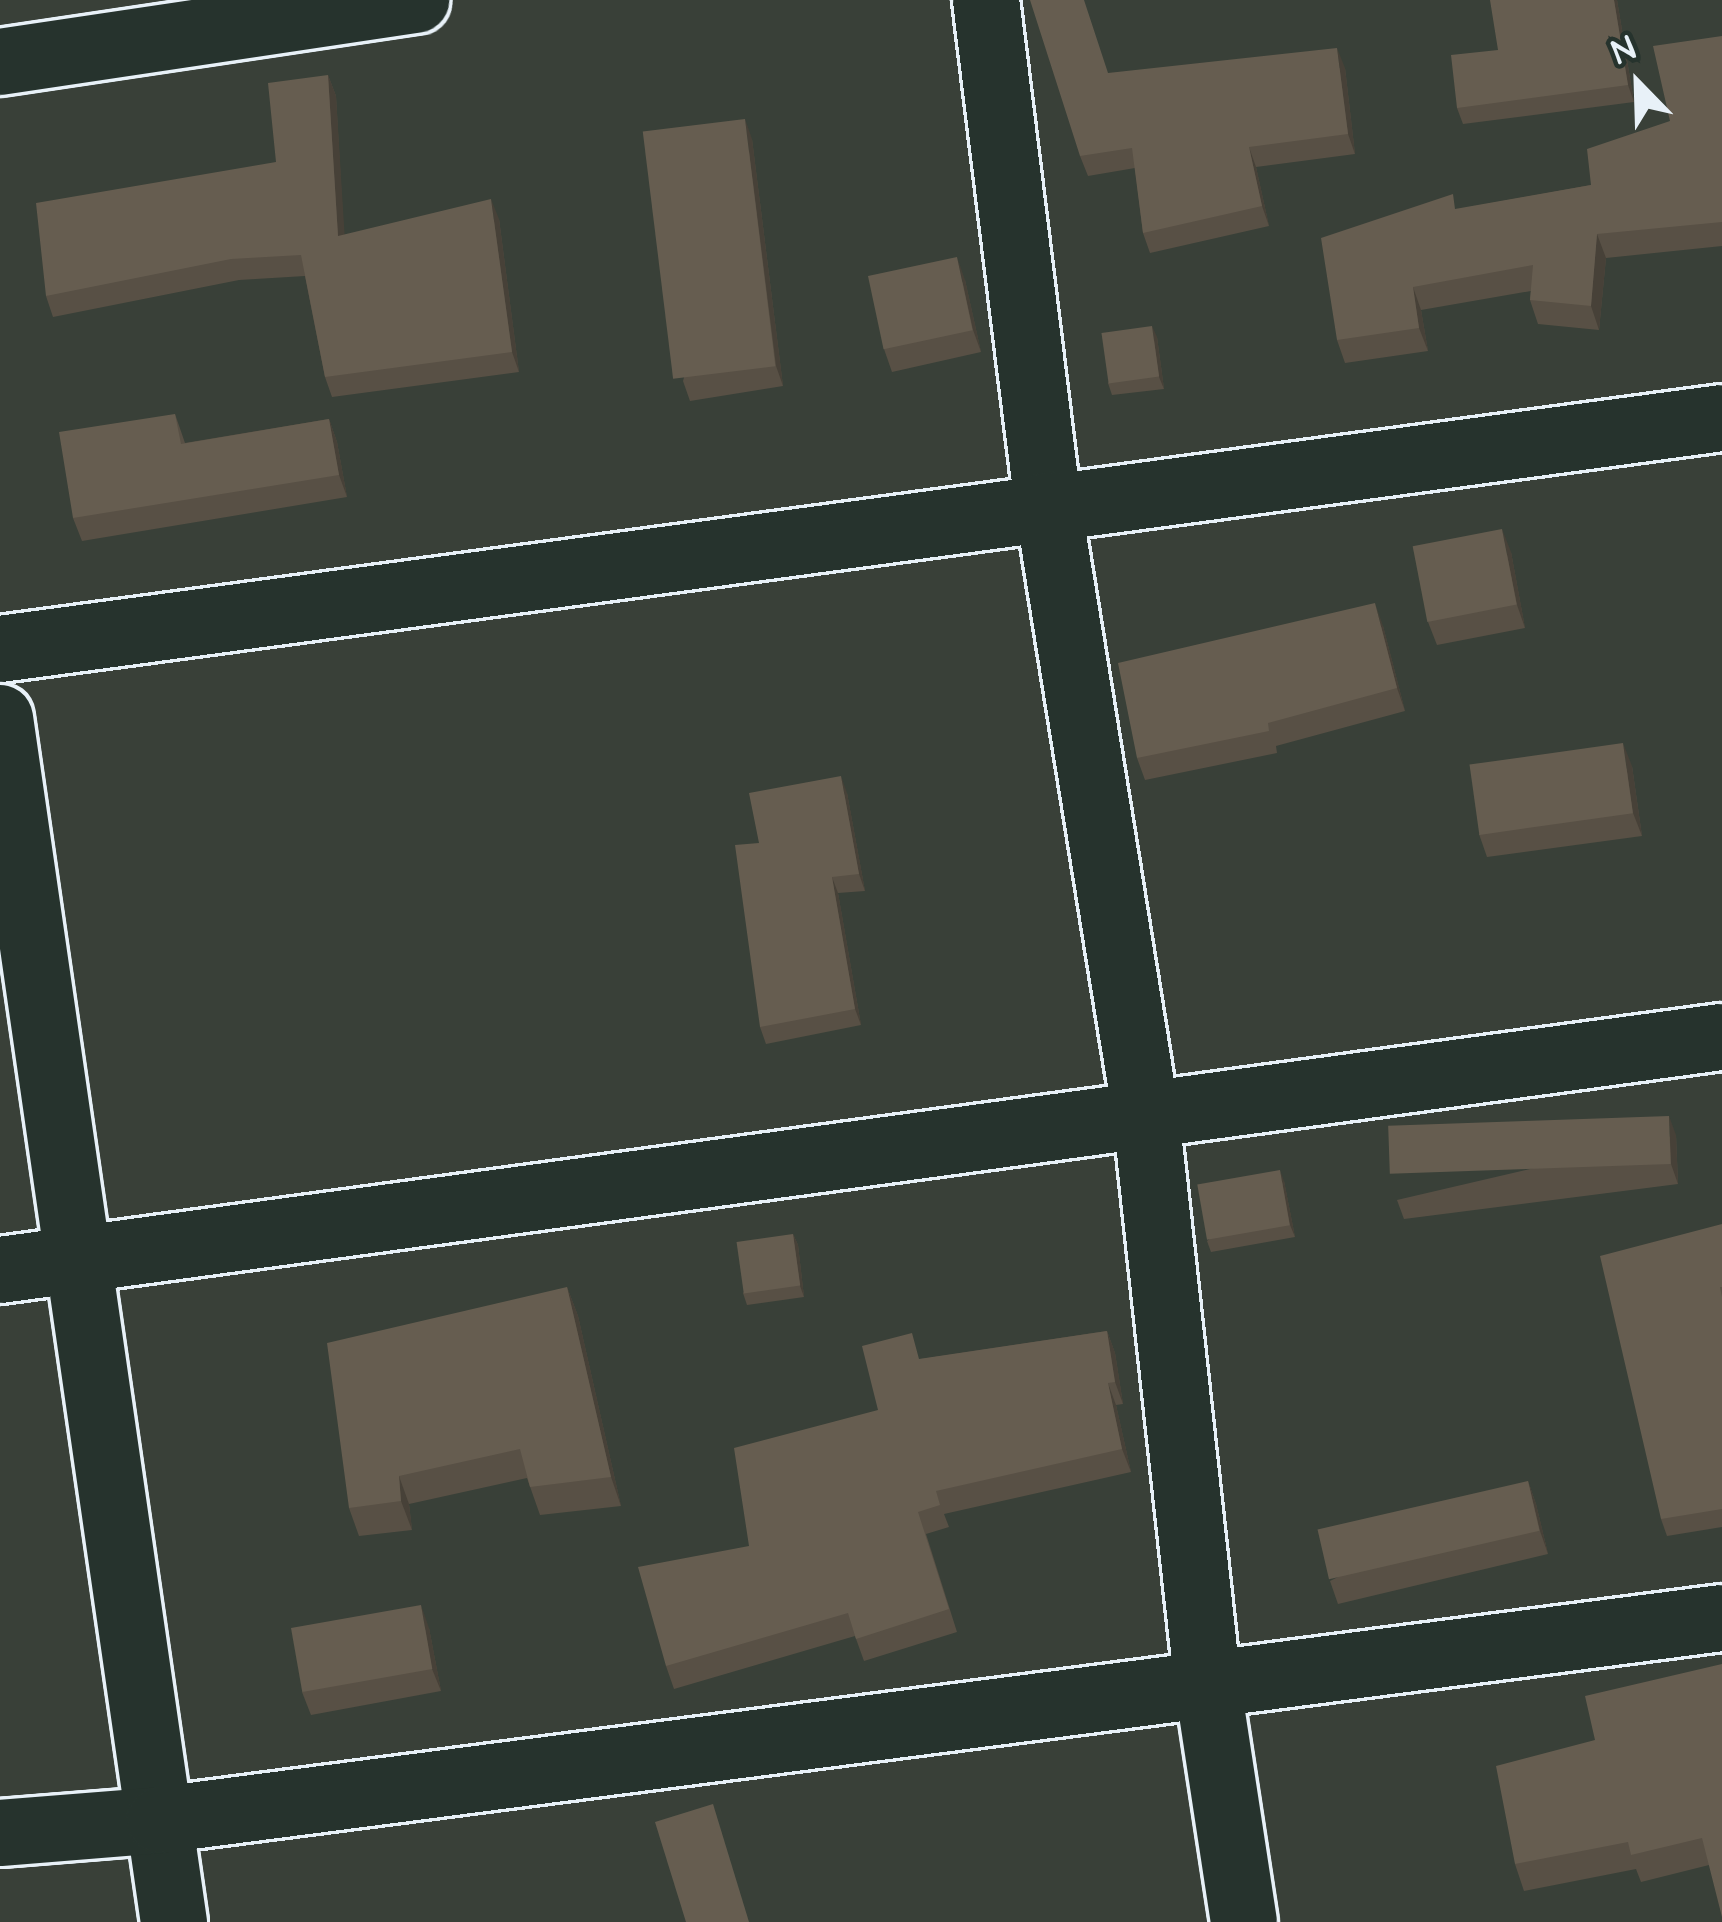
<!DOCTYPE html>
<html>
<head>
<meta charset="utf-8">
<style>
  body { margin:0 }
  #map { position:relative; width:1722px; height:1922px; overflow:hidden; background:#394038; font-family:"Architects Daughter",sans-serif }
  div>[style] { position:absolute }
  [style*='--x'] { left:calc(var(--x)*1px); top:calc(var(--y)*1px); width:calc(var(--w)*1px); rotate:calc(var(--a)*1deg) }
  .roads { filter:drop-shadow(3px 0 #e8f1f8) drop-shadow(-3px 0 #e8f1f8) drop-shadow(0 3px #e8f1f8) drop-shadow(0 -3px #e8f1f8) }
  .minor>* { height:66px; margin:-33px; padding:0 33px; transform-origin:33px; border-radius:33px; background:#26332d }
  .wall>* { inset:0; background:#585045 }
  .shaded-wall>* { inset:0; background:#474138 }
  .building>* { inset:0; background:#665d50; transform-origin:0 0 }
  span { translate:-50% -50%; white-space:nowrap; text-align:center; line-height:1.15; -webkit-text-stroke:9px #26332d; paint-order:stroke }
  .north { position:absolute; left:1578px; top:24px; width:120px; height:120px; -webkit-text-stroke:9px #26332d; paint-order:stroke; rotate:337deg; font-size:33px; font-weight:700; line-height:48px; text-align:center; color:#e8f1f8 }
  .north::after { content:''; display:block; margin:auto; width:42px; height:54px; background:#e8f1f8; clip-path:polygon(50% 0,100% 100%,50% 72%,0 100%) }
</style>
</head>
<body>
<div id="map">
  <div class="roads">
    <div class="minor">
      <i style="--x:986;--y:0;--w:509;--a:83"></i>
      <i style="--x:1048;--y:505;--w:618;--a:80.87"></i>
      <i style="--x:1146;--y:1115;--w:575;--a:83.81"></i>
      <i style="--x:1208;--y:1687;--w:238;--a:81.3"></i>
      <i style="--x:0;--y:62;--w:421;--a:-8.5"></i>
      <i style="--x:0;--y:649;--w:1737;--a:-7.64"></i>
      <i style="--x:0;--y:718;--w:1217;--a:81.78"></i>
      <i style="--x:0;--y:1270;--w:1738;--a:-7.71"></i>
      <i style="--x:0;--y:1833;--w:161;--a:-4.6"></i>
      <i style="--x:160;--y:1820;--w:1575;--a:-7.37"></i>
    </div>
  </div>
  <div class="wall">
    <i style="clip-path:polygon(1617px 0,1634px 102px,1463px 124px,1457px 108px,1498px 50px)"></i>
    <i style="clip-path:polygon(1722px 36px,1722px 246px,1606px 258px,1599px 330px,1538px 324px,1530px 300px,1531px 291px,1421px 310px,1428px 351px,1345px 363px,1337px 340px,1459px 209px,1591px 185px,1670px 121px)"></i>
    <i style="clip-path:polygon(1345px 68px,1355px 154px,1256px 167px,1269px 226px,1150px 253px,1143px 233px,1135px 168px,1088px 176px,1080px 156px,1109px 73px)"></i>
    <i style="clip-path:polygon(328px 75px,336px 96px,344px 235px,499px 219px,519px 372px,332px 397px,325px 377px,305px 276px,239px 280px,53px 317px,46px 296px,276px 162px)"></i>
    <i style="clip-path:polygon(752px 139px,783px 386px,690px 401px,683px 381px)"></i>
    <i style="clip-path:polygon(965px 280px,981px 352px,892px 372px,884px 349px)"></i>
    <i style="clip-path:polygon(1157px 337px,1164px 389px,1112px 395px,1108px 383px)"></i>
    <i style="clip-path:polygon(175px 414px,185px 443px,329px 419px,337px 442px,347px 497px,82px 541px,73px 518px)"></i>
    <i style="clip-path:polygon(1511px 552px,1525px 628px,1437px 645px,1428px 622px)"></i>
    <i style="clip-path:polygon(1383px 626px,1405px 711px,1276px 746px,1277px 753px,1145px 780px,1137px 758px)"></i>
    <i style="clip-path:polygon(1632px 766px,1642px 836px,1487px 857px,1479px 834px)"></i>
    <i style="clip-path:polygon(847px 793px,865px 891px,838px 893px,861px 1025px,766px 1044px,760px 1027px,759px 843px)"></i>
    <i style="clip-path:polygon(1676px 1135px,1678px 1184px,1404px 1219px,1397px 1200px)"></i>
    <i style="clip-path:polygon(1284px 1181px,1295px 1237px,1211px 1252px,1207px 1241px)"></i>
    <i style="clip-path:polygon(1722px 1224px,1722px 1527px,1667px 1536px,1661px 1519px)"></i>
    <i style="clip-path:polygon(793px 1234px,798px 1245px,804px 1297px,747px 1305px,743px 1293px)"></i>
    <i style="clip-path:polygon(567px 1287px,578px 1316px,621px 1506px,540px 1515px,527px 1478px,409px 1504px,412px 1530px,359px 1536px,349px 1508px)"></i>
    <i style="clip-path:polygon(1107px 1331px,1115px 1353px,1123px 1404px,1116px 1405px,1131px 1472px,944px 1514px,949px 1527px,926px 1534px,957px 1632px,864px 1661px,855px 1636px,674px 1689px,666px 1666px,749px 1546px,878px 1410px,921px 1359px)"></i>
    <i style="clip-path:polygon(1528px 1481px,1536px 1504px,1548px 1554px,1338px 1604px,1330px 1581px)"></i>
    <i style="clip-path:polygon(429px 1628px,441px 1691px,311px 1715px,302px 1692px)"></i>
    <i style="clip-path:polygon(1722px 1664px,1709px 1865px,1641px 1882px,1636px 1869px,1524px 1891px,1515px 1864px,1595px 1740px)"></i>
  </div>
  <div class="shaded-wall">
    <i style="clip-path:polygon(1614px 0,1617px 0,1634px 102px,1628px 85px)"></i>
    <i style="clip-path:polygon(1337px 48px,1345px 68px,1355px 154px,1348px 134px)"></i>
    <i style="clip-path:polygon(328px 75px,336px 96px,346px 257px,338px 236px)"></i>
    <i style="clip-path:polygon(745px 119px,752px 139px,783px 386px,776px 366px)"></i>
    <i style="clip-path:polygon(1249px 147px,1256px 167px,1269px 226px,1262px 206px)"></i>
    <i style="clip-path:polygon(491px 199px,499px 219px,519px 372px,512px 352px)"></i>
    <i style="clip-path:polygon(1597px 234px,1606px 258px,1599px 330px,1591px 306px)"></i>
    <i style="clip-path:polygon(957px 257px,965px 280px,981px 352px,973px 330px)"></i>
    <i style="clip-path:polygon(1413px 287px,1421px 310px,1428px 351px,1419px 328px)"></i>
    <i style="clip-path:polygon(1152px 326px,1157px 337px,1164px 389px,1159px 377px)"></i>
    <i style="clip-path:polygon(329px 419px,337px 442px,347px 497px,339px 475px)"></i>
    <i style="clip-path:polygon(1502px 529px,1511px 552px,1525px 628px,1517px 605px)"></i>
    <i style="clip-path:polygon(1375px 603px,1383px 626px,1405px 711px,1397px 688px)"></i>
    <i style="clip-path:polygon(1623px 743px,1632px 766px,1642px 836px,1633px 813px)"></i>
    <i style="clip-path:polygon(841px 776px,847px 793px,865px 891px,859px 874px)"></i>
    <i style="clip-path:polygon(832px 877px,838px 893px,861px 1025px,855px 1009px)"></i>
    <i style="clip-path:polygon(1669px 1116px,1676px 1135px,1678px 1184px,1671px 1164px)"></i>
    <i style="clip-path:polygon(1280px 1170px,1284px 1181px,1295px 1237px,1290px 1225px)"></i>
    <i style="clip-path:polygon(793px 1234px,798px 1245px,804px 1297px,800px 1286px)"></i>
    <i style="clip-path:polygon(567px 1287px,578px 1316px,621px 1506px,611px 1477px)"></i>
    <i style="clip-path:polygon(1107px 1331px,1115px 1353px,1123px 1404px,1115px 1382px)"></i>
    <i style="clip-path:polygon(1108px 1383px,1116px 1405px,1131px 1472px,1122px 1449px)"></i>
    <i style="clip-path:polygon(399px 1476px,409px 1504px,412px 1530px,401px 1501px)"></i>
    <i style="clip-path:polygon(1528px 1481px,1536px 1504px,1548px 1554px,1540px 1531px)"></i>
    <i style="clip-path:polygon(421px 1605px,429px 1628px,441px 1691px,432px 1669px)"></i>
  </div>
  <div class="building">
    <i style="clip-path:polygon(1030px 0,1084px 0,1108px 73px,1337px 48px,1348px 134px,1249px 147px,1262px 206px,1143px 233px,1132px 148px,1080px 156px)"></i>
    <i style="clip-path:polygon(1490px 0,1614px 0,1628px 85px,1457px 108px,1451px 55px,1498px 50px)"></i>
    <i style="clip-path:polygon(1722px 36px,1722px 222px,1597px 234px,1591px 306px,1530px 300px,1533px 265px,1413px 287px,1419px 328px,1337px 340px,1321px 238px,1453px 194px,1455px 209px,1591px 185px,1587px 149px,1670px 121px,1653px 46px)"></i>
    <i style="clip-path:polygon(328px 75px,338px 236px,491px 199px,512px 352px,325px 377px,301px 255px,231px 259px,46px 296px,36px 203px,276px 162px,268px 83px)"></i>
    <i style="left:745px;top:119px;width:249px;height:103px;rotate:83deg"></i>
    <i style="left:957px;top:257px;width:75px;height:91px;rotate:78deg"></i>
    <i style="left:1152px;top:326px;width:51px;height:51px;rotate:82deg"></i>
    <i style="clip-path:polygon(175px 414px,181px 444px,329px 419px,339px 475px,73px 518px,59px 432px)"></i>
    <i style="left:1502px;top:529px;width:77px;height:91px;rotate:79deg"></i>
    <i style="clip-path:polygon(1375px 603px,1397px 688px,1268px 723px,1269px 731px,1137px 758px,1118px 663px)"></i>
    <i style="left:1623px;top:743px;width:71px;height:155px;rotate:82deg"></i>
    <i style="clip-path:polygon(841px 776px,859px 874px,832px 877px,855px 1009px,760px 1027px,735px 845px,759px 843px,749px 793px)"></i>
    <i style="left:1669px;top:1116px;width:48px;height:281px;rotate:88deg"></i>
    <i style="left:1280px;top:1170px;width:56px;height:84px;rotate:80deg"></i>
    <i style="clip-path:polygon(1722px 1224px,1722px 1287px,1720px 1287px,1722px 1297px,1722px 1509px,1661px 1519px,1600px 1256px)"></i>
    <i style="left:793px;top:1234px;width:52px;height:57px;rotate:82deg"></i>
    <i style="clip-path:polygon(567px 1287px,611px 1477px,530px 1487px,520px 1449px,399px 1476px,401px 1501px,349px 1508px,327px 1343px)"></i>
    <i style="clip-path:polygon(1107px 1331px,1115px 1382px,1108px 1383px,1122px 1449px,936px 1491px,940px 1505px,918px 1512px,949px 1609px,856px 1639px,848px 1613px,666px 1666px,638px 1567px,749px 1546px,734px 1448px,878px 1410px,862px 1346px,912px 1333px,919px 1359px)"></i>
    <i style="left:1528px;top:1481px;width:51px;height:216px;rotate:77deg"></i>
    <i style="left:421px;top:1605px;width:65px;height:132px;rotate:80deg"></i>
    <i style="clip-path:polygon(1722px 1664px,1722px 1917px,1702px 1838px,1631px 1855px,1628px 1842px,1515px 1864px,1496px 1766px,1595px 1740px,1585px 1696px)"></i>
    <i style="clip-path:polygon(713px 1804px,749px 1922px,686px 1922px,655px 1822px)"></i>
  </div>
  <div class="north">N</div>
</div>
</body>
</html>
